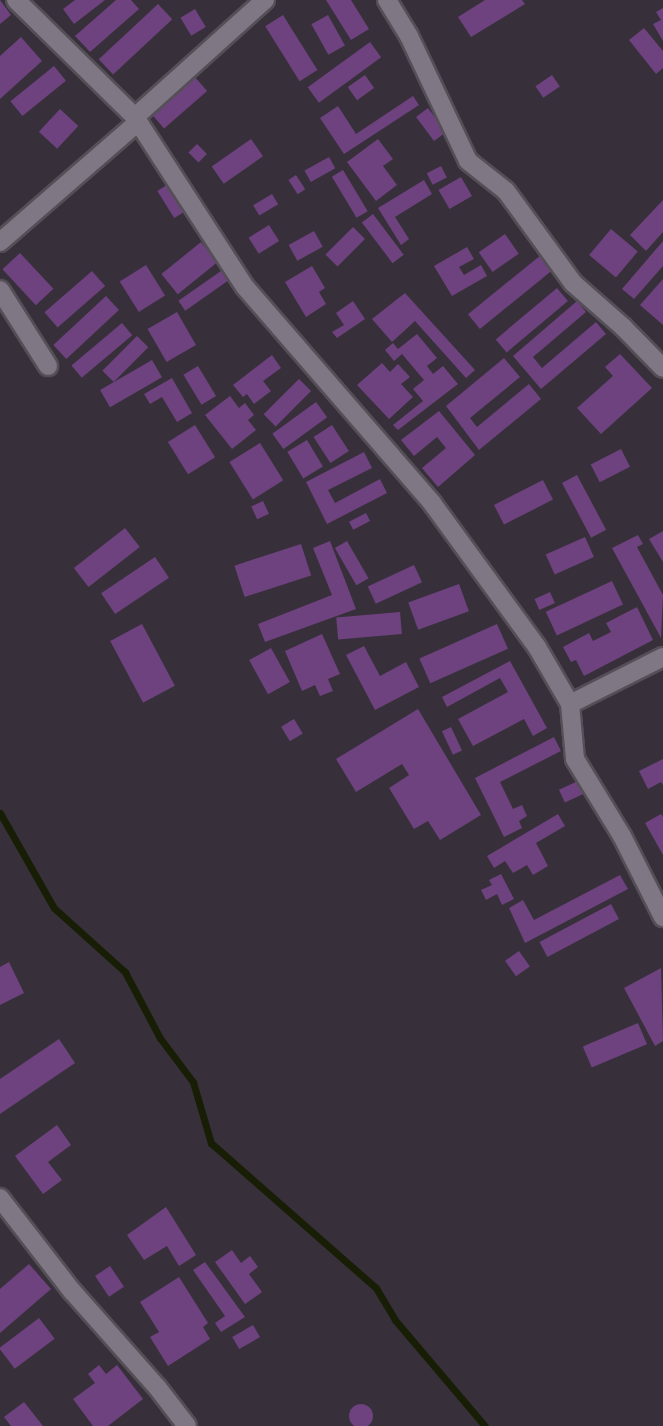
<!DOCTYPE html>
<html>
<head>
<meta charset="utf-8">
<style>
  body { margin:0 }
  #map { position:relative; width:663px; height:1426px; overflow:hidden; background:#37303a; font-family:"Roboto Condensed",sans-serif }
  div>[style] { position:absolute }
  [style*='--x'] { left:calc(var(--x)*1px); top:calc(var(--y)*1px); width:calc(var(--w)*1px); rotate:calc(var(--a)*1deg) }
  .stream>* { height:7px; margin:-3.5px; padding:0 3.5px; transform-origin:3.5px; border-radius:3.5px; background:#181e05 }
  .building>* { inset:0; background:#6e417f; transform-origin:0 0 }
  .round { border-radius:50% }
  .roads { filter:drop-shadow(2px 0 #554f57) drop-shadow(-2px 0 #554f57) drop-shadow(0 2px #554f57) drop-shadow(0 -2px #554f57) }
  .minor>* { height:18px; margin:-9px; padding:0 9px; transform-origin:9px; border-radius:9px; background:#7f7783 }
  span { translate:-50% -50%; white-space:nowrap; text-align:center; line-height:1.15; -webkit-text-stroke:5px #37303a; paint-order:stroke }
</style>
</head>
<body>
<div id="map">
  <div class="stream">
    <i style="--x:0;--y:813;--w:109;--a:60.4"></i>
    <i style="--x:54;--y:908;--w:96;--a:42"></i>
    <i style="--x:125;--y:972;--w:75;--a:62.1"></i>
    <i style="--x:160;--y:1038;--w:55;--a:53.1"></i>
    <i style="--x:193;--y:1082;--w:64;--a:73.6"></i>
    <i style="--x:211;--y:1143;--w:220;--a:41.3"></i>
    <i style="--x:376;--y:1288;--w:37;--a:59"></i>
    <i style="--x:395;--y:1320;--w:139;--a:49.7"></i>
  </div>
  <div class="building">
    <i style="clip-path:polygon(0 0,11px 15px,0 24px)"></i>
    <i style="clip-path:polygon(75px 0,105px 0,74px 24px,63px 9px)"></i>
    <i style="clip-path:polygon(116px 0,131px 0,139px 9px,90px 52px,75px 36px)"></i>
    <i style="clip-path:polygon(326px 0,351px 0,369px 29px,351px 40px)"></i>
    <i style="clip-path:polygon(485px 0,522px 0,525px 4px,471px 37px,458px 17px)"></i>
    <i style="left:158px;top:4px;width:21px;height:81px;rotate:47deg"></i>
    <i style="clip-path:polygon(663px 8px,663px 41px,653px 24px,661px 20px,656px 12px)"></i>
    <i style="left:195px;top:9px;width:21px;height:17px;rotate:59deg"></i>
    <i style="left:283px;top:15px;width:65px;height:21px;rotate:58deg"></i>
    <i style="left:328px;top:15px;width:35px;height:19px;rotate:61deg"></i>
    <i style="clip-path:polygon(644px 28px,663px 51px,663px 68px,656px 74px,629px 40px)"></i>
    <i style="clip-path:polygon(21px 37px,42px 61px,0 99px,0 56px)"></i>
    <i style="left:370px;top:42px;width:19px;height:77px;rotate:54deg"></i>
    <i style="left:54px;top:66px;width:19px;height:56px;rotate:51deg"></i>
    <i style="left:365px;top:75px;width:16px;height:21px;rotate:55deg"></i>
    <i style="left:552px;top:75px;width:14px;height:20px;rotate:56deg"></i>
    <i style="left:194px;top:76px;width:20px;height:57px;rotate:49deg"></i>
    <i style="clip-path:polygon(413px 96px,419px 105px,344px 154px,320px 118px,338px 106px,356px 134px)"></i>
    <i style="left:428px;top:108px;width:30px;height:15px;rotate:53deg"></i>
    <i style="left:60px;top:109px;width:25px;height:31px;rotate:43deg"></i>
    <i style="left:251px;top:139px;width:21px;height:48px;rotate:55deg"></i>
    <i style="clip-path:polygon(378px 139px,393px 159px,383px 166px,397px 185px,376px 201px,347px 162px)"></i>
    <i style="left:197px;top:144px;width:14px;height:12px;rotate:45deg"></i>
    <i style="left:329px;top:157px;width:13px;height:28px;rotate:61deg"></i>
    <i style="left:441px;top:166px;width:13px;height:16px;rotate:63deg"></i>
    <i style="left:343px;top:170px;width:48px;height:13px;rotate:59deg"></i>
    <i style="left:296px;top:175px;width:17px;height:9px;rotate:57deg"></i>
    <i style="left:461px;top:177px;width:22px;height:26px;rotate:60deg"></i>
    <i style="clip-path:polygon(424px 180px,432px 194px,395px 217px,409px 239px,401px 245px,378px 208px)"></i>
    <i style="left:170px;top:183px;width:32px;height:15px;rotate:58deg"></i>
    <i style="left:272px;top:194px;width:12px;height:22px;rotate:59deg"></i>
    <i style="clip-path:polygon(663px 200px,663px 232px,646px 251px,630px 235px)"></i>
    <i style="left:373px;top:214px;width:51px;height:14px;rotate:53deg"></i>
    <i style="left:269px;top:225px;width:19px;height:24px;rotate:58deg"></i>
    <i style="left:353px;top:227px;width:17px;height:39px;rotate:45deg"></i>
    <i style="left:611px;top:229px;width:35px;height:34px;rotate:40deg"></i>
    <i style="left:314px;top:231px;width:18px;height:29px;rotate:61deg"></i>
    <i style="left:505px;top:234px;width:24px;height:32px;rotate:55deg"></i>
    <i style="clip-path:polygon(663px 241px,663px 266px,634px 299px,622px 289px)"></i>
    <i style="left:201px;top:242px;width:26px;height:51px;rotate:51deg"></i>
    <i style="clip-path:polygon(467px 247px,474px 259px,459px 267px,464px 275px,481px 265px,487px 276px,452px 296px,434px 266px)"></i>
    <i style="left:20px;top:253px;width:49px;height:24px;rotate:47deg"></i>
    <i style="left:541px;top:255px;width:19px;height:94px;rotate:51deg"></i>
    <i style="left:146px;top:265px;width:36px;height:31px;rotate:58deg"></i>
    <i style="clip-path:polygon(312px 266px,325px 288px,319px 292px,326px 304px,306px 317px,285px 282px)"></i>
    <i style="left:92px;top:271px;width:20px;height:63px;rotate:49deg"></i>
    <i style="left:221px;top:271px;width:12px;height:52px;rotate:55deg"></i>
    <i style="clip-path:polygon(663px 279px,663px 325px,640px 305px)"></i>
    <i style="left:557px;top:288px;width:17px;height:80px;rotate:50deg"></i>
    <i style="clip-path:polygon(405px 293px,475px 370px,466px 378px,415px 321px,392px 342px,372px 319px)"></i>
    <i style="left:106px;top:296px;width:19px;height:72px;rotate:47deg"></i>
    <i style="clip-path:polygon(353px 301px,365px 319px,337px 338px,332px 332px,344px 325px,336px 313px)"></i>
    <i style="clip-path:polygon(577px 301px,586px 312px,533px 357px,542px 368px,596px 322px,606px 334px,541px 389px,513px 356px)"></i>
    <i style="left:177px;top:312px;width:38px;height:34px;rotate:60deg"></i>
    <i style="left:122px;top:323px;width:16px;height:66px;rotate:50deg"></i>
    <i style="clip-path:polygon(417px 334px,437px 358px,427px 366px,433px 374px,443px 366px,458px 384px,398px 430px,393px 425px,423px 401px,413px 389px,424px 380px,402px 354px,394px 361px,385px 350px,393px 343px,398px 349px)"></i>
    <i style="left:137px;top:336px;width:16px;height:49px;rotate:45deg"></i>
    <i style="clip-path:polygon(620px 354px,652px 388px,601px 434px,577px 408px,613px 376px,605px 367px)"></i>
    <i style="clip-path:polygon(272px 355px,281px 368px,263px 381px,271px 391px,254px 404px,247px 394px,243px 397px,233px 385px)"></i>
    <i style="clip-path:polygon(504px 358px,520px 377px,470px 418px,477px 427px,529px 384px,541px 399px,479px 450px,446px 406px)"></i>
    <i style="left:152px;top:360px;width:20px;height:60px;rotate:60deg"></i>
    <i style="clip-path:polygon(382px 363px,390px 372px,398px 364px,410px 377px,401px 384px,413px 397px,389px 419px,357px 385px)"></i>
    <i style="left:198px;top:366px;width:35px;height:17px;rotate:59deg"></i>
    <i style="clip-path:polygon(172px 378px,192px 413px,177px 422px,162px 397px,150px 404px,144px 394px)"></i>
    <i style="left:299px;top:379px;width:17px;height:50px;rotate:45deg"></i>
    <i style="clip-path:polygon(230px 396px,239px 408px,245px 403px,254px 415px,248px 420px,256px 430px,232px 449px,205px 415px)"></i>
    <i style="left:316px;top:402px;width:19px;height:54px;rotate:54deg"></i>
    <i style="clip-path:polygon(439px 411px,475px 455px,438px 487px,422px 468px,446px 448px,437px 437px,414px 456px,401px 440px)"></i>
    <i style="left:195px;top:425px;width:38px;height:32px;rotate:58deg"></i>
    <i style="left:332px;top:425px;width:31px;height:22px;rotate:57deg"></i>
    <i style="left:307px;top:440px;width:31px;height:23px;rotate:59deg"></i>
    <i style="left:260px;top:443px;width:44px;height:36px;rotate:58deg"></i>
    <i style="left:621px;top:449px;width:20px;height:34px;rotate:63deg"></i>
    <i style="clip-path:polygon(364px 452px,372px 468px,328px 490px,335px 503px,380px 479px,387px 493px,327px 524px,306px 482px)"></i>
    <i style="left:577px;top:475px;width:62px;height:17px;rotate:62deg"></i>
    <i style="left:543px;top:480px;width:22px;height:55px;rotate:63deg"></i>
    <i style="left:263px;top:501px;width:14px;height:13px;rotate:65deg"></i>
    <i style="left:366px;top:513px;width:9px;height:19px;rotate:63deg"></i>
    <i style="left:125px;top:528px;width:24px;height:65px;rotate:52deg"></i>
    <i style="clip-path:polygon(663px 531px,663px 562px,649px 539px)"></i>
    <i style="clip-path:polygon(638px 535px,643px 544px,637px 547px,663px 595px,661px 638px,612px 548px)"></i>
    <i style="left:585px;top:537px;width:22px;height:43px;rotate:66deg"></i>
    <i style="clip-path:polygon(330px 541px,356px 609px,265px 642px,258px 624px,332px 595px,313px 548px)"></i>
    <i style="left:347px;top:541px;width:43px;height:14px;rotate:60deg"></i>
    <i style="left:301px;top:544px;width:33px;height:70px;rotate:72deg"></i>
    <i style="left:155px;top:557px;width:25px;height:65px;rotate:56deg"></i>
    <i style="left:414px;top:565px;width:19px;height:51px;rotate:65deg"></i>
    <i style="left:612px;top:581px;width:26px;height:73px;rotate:65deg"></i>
    <i style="left:459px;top:584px;width:29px;height:54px;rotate:70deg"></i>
    <i style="left:550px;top:592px;width:12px;height:17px;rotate:66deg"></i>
    <i style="clip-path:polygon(637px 607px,653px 640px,584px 676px,576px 660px,571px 662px,563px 647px,589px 633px,593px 641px,611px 632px,606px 623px)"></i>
    <i style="left:400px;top:612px;width:22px;height:64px;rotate:85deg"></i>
    <i style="left:142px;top:624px;width:70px;height:36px;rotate:62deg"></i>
    <i style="left:497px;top:624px;width:27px;height:85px;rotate:66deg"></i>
    <i style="clip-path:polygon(322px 634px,340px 674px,328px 679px,333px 691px,320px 696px,315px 685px,302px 691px,285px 651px)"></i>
    <i style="clip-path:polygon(364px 646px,380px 676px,406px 662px,419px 687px,375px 710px,346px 655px)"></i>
    <i style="left:271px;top:648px;width:39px;height:25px;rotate:61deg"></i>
    <i style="clip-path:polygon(510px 661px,547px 728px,533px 736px,524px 719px,473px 746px,458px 719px,508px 692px,500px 678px,447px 707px,442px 697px)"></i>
    <i style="clip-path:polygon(418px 709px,481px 815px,440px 840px,428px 821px,414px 829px,389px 788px,409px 775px,402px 764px,356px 792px,336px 759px)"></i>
    <i style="left:294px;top:719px;width:17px;height:15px;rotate:59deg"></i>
    <i style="left:451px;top:727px;width:26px;height:10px;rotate:65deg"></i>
    <i style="clip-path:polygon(554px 737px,561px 751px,500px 782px,513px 809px,522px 805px,527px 816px,519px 821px,522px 828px,504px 837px,475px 778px)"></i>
    <i style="clip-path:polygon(663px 759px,663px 785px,661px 782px,648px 789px,639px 771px)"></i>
    <i style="left:578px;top:781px;width:14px;height:21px;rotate:65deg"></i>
    <i style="clip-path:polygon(558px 814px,565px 826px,536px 843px,548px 866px,533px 875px,527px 865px,513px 873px,505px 861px,494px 868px,487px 856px)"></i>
    <i style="clip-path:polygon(661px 814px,663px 817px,663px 855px,645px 823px)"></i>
    <i style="clip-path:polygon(501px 874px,514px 899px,502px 905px,497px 894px,486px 900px,481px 890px,492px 885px,489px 880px)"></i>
    <i style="clip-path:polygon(620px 875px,628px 889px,525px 943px,509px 908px,523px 900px,534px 920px)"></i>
    <i style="left:611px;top:904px;width:17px;height:81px;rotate:62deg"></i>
    <i style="left:519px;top:951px;width:19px;height:17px;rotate:55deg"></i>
    <i style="clip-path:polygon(9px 962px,24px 993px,0 1005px,0 967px)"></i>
    <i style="clip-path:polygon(661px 968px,663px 1041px,655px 1046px,624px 988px)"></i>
    <i style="left:638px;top:1023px;width:23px;height:60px;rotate:67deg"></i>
    <i style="clip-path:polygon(59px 1039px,75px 1063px,0 1114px,0 1079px)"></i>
    <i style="clip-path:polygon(57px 1125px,71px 1145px,48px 1162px,62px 1180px,43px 1194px,15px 1156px)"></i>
    <i style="clip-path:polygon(166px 1207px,196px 1255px,179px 1266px,167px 1246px,144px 1260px,127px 1235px)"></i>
    <i style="clip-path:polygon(232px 1250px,241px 1263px,250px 1256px,258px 1267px,249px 1274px,262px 1292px,245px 1304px,215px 1262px)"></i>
    <i style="clip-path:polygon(205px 1262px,245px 1317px,221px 1332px,215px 1323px,225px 1316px,193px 1270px)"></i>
    <i style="clip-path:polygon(29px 1264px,51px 1289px,0 1333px,0 1289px)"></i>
    <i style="left:110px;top:1266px;width:25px;height:18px;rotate:56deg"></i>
    <i style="clip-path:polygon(179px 1277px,208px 1323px,203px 1327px,210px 1339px,168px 1366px,150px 1337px,159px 1332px,140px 1302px)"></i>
    <i style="left:39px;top:1318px;width:26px;height:50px;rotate:53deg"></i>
    <i style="left:253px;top:1325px;width:14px;height:24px;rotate:60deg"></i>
    <i style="clip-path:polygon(99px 1365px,106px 1374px,117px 1365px,143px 1399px,108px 1426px,93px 1426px,73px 1399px,95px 1383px,88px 1374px)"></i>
    <i style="clip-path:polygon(24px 1402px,32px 1412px,43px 1426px,11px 1426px,4px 1417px)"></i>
    <i class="round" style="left:349px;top:1404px;width:24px;height:24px"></i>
  </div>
  <div class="roads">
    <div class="minor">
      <i style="--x:16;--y:0;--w:167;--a:44.5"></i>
      <i style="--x:135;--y:117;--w:175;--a:-42"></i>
      <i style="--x:387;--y:0;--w:42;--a:58.6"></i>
      <i style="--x:409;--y:36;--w:138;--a:64.7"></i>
      <i style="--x:468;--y:161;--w:48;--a:38.3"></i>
      <i style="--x:506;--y:191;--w:114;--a:53.9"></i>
      <i style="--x:573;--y:283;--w:67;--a:41.3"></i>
      <i style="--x:623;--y:327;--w:57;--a:45.7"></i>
      <i style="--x:135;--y:117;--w:202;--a:57.1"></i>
      <i style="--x:245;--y:287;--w:286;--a:49.1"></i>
      <i style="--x:432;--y:503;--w:178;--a:53.9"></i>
      <i style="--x:537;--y:647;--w:66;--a:59.9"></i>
      <i style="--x:570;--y:704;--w:104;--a:-26.8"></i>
      <i style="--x:0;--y:242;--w:183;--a:-41"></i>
      <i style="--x:0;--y:290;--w:90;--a:57.7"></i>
      <i style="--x:570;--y:704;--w:55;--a:84.8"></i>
      <i style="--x:575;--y:759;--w:90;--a:58.6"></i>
      <i style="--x:622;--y:836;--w:91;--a:63.2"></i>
      <i style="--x:0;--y:1198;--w:118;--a:52.3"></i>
      <i style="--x:72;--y:1291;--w:128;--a:48.5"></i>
      <i style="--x:157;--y:1387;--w:49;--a:52.4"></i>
    </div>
  </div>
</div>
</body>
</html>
